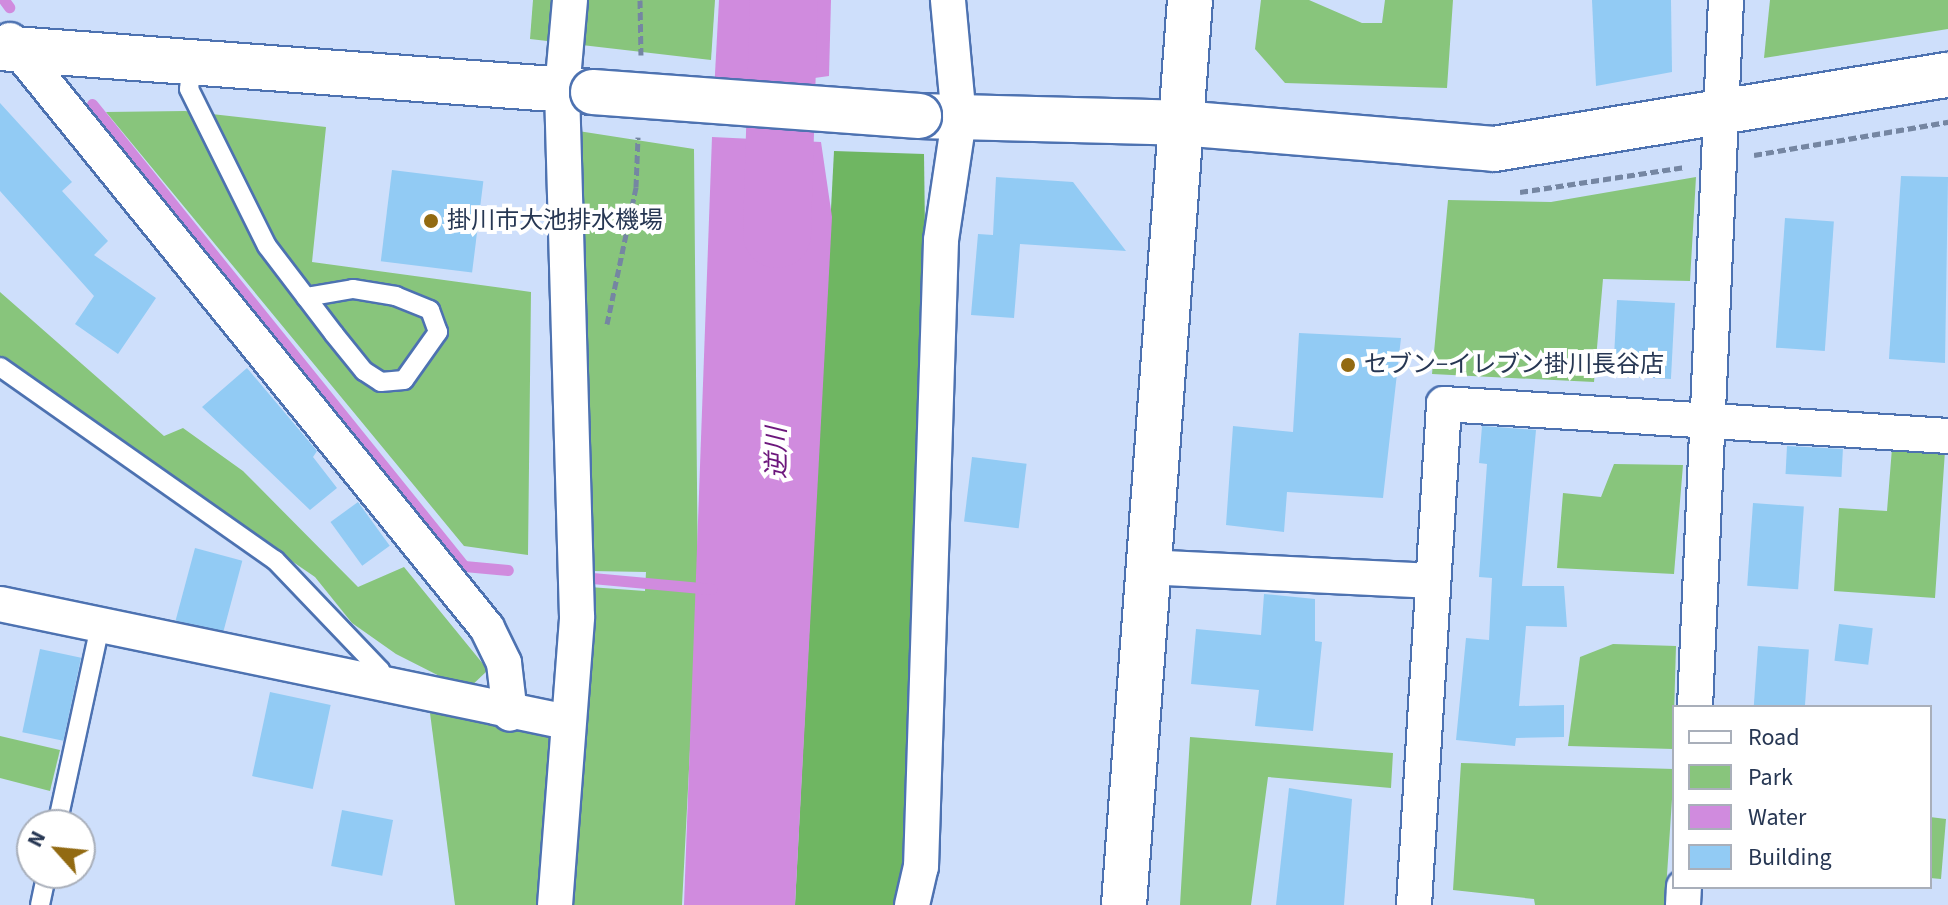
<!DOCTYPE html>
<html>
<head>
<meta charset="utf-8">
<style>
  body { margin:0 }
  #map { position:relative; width:1948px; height:905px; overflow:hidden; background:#cedffb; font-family:"Source Sans 3","Noto Sans JP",sans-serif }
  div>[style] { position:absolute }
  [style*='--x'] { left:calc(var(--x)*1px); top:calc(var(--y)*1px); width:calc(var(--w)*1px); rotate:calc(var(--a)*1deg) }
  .green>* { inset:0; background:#88c57c }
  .forest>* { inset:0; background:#6fb662 }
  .water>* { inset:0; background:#d08bde }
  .stream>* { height:11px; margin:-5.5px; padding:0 5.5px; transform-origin:5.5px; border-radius:5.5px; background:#d08bde }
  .river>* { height:68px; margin:-34px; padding:0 34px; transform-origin:34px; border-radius:34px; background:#d08bde }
  .building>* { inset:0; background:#92cbf4; transform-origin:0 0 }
  .path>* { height:5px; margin-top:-2.5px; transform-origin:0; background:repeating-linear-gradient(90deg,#7586a2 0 8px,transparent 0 12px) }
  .roads { filter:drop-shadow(2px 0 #4d72b1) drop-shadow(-2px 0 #4d72b1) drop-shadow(0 2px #4d72b1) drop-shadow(0 -2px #4d72b1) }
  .lane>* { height:18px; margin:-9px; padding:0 9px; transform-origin:9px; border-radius:9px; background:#fff }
  .street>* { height:34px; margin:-17px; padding:0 17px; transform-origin:17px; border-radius:17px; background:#fff }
  .secondary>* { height:44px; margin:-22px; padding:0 22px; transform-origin:22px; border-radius:22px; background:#fff }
  .bridges { filter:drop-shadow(2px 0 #4d72b1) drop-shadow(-2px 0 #4d72b1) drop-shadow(0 2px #4d72b1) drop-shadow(0 -2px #4d72b1) }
  .secondary-bridge>* { height:44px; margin:-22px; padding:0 22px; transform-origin:22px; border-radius:22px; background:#fff }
  .dots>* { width:22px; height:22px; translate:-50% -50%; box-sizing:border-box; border:4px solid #fff; border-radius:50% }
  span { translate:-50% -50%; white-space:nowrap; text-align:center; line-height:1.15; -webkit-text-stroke:8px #fff; paint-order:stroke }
  .poi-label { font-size:24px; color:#273753 }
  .left { translate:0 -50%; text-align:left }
  .water-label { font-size:26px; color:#6c177c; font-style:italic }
  .legend { position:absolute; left:1672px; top:705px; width:260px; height:184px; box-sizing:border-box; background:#fff; border:2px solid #a9afba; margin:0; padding:10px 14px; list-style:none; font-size:24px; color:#273753 }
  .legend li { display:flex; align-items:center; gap:16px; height:40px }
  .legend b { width:40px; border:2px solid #a9afba }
  .north { position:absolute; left:16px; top:809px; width:80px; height:80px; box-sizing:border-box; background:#fff; border:2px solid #a9afba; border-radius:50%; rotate:297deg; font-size:22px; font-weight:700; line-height:32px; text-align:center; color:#273753 }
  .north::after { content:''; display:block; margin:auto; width:28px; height:36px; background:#926a12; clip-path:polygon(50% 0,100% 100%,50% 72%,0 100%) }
</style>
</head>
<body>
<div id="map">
  <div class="green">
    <i style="clip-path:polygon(533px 0,715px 0,711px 60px,530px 39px)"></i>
    <i style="clip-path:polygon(1261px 0,1309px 0,1362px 23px,1382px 23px,1385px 0,1453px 0,1447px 88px,1285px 83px,1255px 49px)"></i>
    <i style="clip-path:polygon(1770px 0,1948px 0,1948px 29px,1764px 58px)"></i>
    <i style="clip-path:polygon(185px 111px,326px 127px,312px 262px,531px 292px,528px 555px,464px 546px,106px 112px)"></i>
    <i style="clip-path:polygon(559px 128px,694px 149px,698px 595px,682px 905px,565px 905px,589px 587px,645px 591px,646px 572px,591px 571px)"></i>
    <i style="clip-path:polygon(1696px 177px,1690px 281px,1603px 279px,1594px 382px,1432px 374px,1448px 200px,1551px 202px)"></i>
    <i style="clip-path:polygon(0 292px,164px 436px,183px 428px,243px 471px,358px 587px,404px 567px,488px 670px,467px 690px,396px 654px,352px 623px,315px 577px,233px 521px,137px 470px,0 358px)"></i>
    <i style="clip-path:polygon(1892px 448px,1945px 451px,1935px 598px,1834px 591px,1839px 508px,1887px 511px)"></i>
    <i style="clip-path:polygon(1614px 464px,1683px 465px,1674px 574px,1557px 568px,1563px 493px,1601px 497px)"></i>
    <i style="clip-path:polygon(1613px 644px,1676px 646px,1673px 749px,1568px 746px,1580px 657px)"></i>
    <i style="clip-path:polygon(430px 713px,560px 732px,544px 905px,455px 905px)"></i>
    <i style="clip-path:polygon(0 736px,60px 750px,50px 791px,0 778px)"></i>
    <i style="clip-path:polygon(1190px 737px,1393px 753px,1391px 788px,1268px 777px,1251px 905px,1180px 905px)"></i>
    <i style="clip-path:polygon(1461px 763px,1674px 769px,1665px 905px,1535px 905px,1534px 899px,1453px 890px)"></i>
    <i style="clip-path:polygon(1930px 817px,1946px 819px,1941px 879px,1930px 878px)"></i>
  </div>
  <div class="forest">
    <i style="clip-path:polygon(834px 151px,924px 154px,930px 624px,912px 905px,795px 905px)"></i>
  </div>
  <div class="water">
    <i style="clip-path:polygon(719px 0,831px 0,829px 76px,714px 92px)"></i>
    <i style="clip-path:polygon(712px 137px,821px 142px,832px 217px,795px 905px,684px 905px)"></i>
  </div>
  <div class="stream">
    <i style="--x:4;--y:0;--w:9;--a:54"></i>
    <i style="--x:92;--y:104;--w:593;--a:51.16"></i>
    <i style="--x:464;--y:566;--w:44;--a:5.2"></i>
    <i style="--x:592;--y:578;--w:120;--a:5.3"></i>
  </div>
  <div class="river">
    <i style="--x:777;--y:234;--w:234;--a:-88.3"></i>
  </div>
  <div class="building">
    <i style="clip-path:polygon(1592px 0,1671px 0,1672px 72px,1596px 86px)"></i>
    <i style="clip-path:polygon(0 103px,72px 182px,62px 191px,108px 241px,94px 255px,156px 298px,118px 354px,75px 324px,94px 296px,0 191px)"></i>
    <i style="left:392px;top:170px;width:92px;height:92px;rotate:7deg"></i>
    <i style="clip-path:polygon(1901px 176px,1948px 177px,1945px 363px,1889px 359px)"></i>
    <i style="clip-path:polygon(996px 177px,1073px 182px,1126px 251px,1020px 244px,1014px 318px,971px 315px,978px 234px,993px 235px)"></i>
    <i style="left:1785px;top:218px;width:49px;height:130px;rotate:4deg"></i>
    <i style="left:1617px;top:300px;width:58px;height:76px;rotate:3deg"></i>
    <i style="clip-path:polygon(1299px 333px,1401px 338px,1383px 498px,1287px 492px,1284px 532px,1226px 525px,1233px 426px,1293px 432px)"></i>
    <i style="clip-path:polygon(247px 368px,317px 451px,313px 457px,337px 488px,310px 510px,202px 407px)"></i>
    <i style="clip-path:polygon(1482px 426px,1536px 430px,1522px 586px,1564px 586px,1567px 627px,1526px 626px,1519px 706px,1564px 705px,1564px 737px,1516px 738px,1515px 746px,1456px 740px,1466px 638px,1489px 640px,1492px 578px,1479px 577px,1487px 464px,1479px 463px)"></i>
    <i style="left:1787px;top:446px;width:56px;height:28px;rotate:3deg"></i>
    <i style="left:972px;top:457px;width:55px;height:65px;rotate:7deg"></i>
    <i style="left:358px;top:502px;width:54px;height:34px;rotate:54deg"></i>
    <i style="left:1753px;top:503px;width:51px;height:83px;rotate:4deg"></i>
    <i style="left:195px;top:548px;width:49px;height:75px;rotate:15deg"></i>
    <i style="clip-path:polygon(1264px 594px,1315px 599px,1315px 641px,1322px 642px,1313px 731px,1255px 726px,1259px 690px,1191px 684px,1196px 629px,1261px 635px)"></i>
    <i style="left:1839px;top:624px;width:34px;height:37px;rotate:7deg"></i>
    <i style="left:1758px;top:646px;width:51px;height:61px;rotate:4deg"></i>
    <i style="left:40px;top:649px;width:42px;height:85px;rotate:12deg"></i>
    <i style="left:270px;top:692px;width:62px;height:86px;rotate:12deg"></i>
    <i style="clip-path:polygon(1289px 788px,1352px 799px,1344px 905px,1276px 905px)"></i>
    <i style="left:342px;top:810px;width:52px;height:57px;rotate:11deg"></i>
  </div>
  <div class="path">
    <i style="--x:640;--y:0;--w:55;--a:89"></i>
    <i style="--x:1754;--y:155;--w:197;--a:-9.7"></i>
    <i style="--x:1520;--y:192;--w:167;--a:-8.6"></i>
    <i style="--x:607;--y:324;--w:140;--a:-78"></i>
    <i style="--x:636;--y:187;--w:50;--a:-87.7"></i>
  </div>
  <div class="roads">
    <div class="lane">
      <i style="--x:191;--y:63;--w:26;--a:94"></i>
      <i style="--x:189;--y:89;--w:175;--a:63.6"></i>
      <i style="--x:267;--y:246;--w:111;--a:52.7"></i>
      <i style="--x:334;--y:334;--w:48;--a:51"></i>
      <i style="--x:364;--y:371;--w:20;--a:33"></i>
      <i style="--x:381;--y:382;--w:23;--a:-5"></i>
      <i style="--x:404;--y:380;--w:59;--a:-54.7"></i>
      <i style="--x:438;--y:332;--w:23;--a:-110"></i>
      <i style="--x:430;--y:310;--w:37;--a:-158"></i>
      <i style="--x:396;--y:296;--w:44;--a:-170.8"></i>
      <i style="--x:353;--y:289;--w:48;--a:170.3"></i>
      <i style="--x:0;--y:367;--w:336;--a:35.1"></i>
      <i style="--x:275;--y:560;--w:152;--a:46.3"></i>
      <i style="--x:380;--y:670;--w:16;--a:76"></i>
      <i style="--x:57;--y:825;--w:204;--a:-77.8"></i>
      <i style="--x:40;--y:905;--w:33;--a:-78"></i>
    </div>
    <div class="street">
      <i style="--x:10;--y:40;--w:757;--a:50.95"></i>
      <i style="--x:487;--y:628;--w:39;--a:64"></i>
      <i style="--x:504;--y:663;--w:51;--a:83.3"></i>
      <i style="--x:1146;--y:567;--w:287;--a:2.8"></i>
      <i style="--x:0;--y:604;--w:579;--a:11.76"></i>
      <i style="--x:1695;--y:707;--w:708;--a:-87.49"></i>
      <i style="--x:555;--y:905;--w:289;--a:-85.6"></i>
      <i style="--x:577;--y:617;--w:527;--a:-91.63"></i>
      <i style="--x:562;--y:90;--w:90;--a:-84.9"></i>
      <i style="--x:912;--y:905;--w:39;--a:-77"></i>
      <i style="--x:921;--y:867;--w:627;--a:-88.17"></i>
      <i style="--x:941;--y:240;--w:122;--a:-81.5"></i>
      <i style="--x:959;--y:119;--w:120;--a:-95.3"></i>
      <i style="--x:1414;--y:905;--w:502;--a:-86.57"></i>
      <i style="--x:1444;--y:404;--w:505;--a:3.63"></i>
      <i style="--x:1683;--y:905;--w:18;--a:-87"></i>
    </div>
    <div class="secondary">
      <i style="--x:0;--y:48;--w:595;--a:4.24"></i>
      <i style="--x:919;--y:116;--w:261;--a:1.5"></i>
      <i style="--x:1180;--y:123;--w:315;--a:4.7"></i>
      <i style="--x:1494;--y:149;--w:460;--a:-9.3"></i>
      <i style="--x:1124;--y:905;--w:907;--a:-85.83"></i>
    </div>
  </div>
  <div class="bridges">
    <div class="secondary-bridge">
      <i style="--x:593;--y:92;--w:327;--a:4.2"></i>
    </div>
  </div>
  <div class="dots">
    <i style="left:431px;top:221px;background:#926a12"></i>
    <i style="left:1348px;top:365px;background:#926a12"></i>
  </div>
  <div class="poi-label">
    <span class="left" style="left:447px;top:221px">掛川市大池排水機場</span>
    <span class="left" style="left:1364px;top:365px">セブン−イレブン掛川長谷店</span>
  </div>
  <div class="water-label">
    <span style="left:777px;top:453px;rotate:-90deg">逆川</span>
  </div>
  <ul class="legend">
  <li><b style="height:10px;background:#fff"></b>Road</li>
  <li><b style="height:22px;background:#88c57c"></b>Park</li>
  <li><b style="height:22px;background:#d08bde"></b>Water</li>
  <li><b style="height:22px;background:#92cbf4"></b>Building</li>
  </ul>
  <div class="north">N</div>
</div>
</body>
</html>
